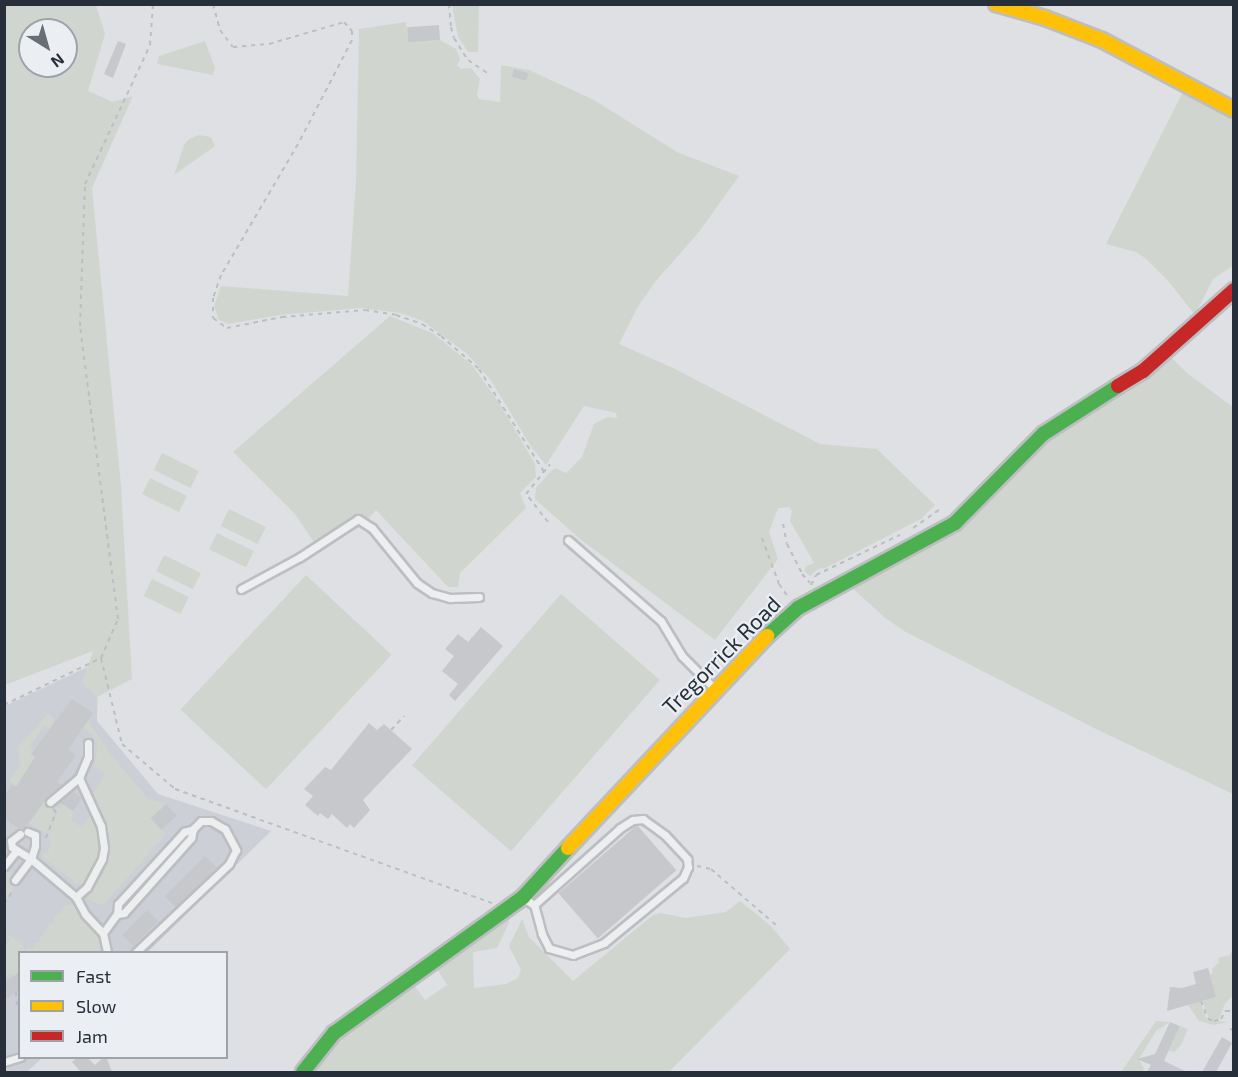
<!DOCTYPE html>
<html>
<head>
<meta charset="utf-8">
<style>
  body { margin:0 }
  #map { position:relative; width:1238px; height:1077px; overflow:hidden; background:#dee0e3; font-family:"Exo 2",sans-serif }
  div>[style] { position:absolute }
  [style*='--x'] { left:calc(var(--x)*1px); top:calc(var(--y)*1px); width:calc(var(--w)*1px); rotate:calc(var(--a)*1deg) }
  .built>* { inset:0; background:#ccd0d6 }
  .green>* { inset:0; background:#d0d6cf; transform-origin:0 0 }
  .building>* { inset:0; background:#c6c8cb; transform-origin:0 0 }
  .path>* { height:2px; margin-top:-1px; transform-origin:0; background:repeating-linear-gradient(90deg,#bcbfc2 0 4.5px,transparent 0 9px) }
  .roads { filter:drop-shadow(2px 0 #bcbec1) drop-shadow(-2px 0 #bcbec1) drop-shadow(0 2px #bcbec1) drop-shadow(0 -2px #bcbec1) }
  .lane>* { height:7px; margin:-3.5px; padding:0 3.5px; transform-origin:3.5px; border-radius:3.5px; background:#edeef0 }
  .fast>* { height:14px; margin:-7px; padding:0 7px; transform-origin:7px; border-radius:7px; background:#4caf50 }
  .slow>* { height:14px; margin:-7px; padding:0 7px; transform-origin:7px; border-radius:7px; background:#ffc107 }
  .jam>* { height:14px; margin:-7px; padding:0 7px; transform-origin:7px; border-radius:7px; background:#c62828 }
  span { translate:-50% -50%; white-space:nowrap; text-align:center; line-height:1.15; -webkit-text-stroke:4.5px #ebeff3; paint-order:stroke }
  .street-label { font-size:22px; color:#27303a }
  .frame { position:absolute; inset:0; border:6px solid #27303a; pointer-events:none }
  .legend { position:absolute; left:18px; top:951px; width:210px; height:108px; box-sizing:border-box; background:#ebeff3; border:2px solid #9da3a9; margin:0; padding:8px 10px; list-style:none; font-size:18px; color:#27303a }
  .legend li { display:flex; align-items:center; gap:12px; height:30px }
  .legend b { width:30px; border:2px solid #9da3a9 }
  .north { position:absolute; left:18px; top:18px; width:60px; height:60px; box-sizing:border-box; background:#ebeff3; border:2px solid #9da3a9; border-radius:50%; rotate:143deg; font-size:16px; font-weight:700; line-height:24px; text-align:center; color:#27303a }
  .north::after { content:''; display:block; margin:auto; width:21px; height:27px; background:#676e75; clip-path:polygon(50% 0,100% 100%,50% 72%,0 100%) }
</style>
</head>
<body>
<div id="map">
  <div class="built">
    <i style="clip-path:polygon(98px 662px,97px 721px,158px 794px,271px 831px,148px 952px,20px 952px,20px 1058px,42px 1058px,27px 1072px,5px 1072px,5px 706px)"></i>
  </div>
  <div class="green">
    <i style="clip-path:polygon(evenodd,5px 4px,96px 5px,105px 34px,88px 91px,113px 102px,133px 96px,92px 188px,121px 486px,132px 679px,97px 697px,82px 683px,93px 651px,5px 685px,5px 4px,30px 30px,66px 30px,66px 66px,30px 66px,30px 30px)"></i>
    <i style="clip-path:polygon(452px 5px,479px 5px,478px 52px,468px 52px,458px 37px)"></i>
    <i style="clip-path:polygon(406px 22px,408px 42px,440px 40px,456px 49px,460px 59px,457px 65px,461px 69px,471px 68px,480px 79px,477px 95px,479px 99px,500px 102px,501px 65px,529px 70px,594px 100px,677px 152px,739px 176px,699px 232px,655px 282px,637px 308px,619px 344px,673px 368px,820px 444px,877px 449px,935px 505px,921px 519px,825px 568px,818px 569px,810px 576px,804px 571px,806px 566px,814px 563px,790px 521px,792px 511px,789px 507px,778px 508px,769px 532px,778px 559px,715px 640px,580px 539px,535px 499px,536px 488px,551px 471px,556px 468px,566px 473px,582px 457px,594px 424px,608px 417px,617px 418px,616px 413px,584px 406px,546px 465px,532px 448px,490px 379px,466px 353px,423px 321px,400px 313px,361px 308px,280px 315px,229px 324px,219px 320px,214px 306px,221px 286px,348px 296px,356px 180px,359px 29px)"></i>
    <i style="clip-path:polygon(205px 41px,215px 68px,213px 75px,157px 64px,159px 56px)"></i>
    <i style="clip-path:polygon(1185px 88px,1233px 115px,1233px 266px,1213px 279px,1195px 315px,1169px 282px,1145px 258px,1136px 252px,1106px 244px)"></i>
    <i style="clip-path:polygon(199px 135px,211px 137px,215px 146px,174px 175px,184px 145px,189px 139px)"></i>
    <i style="clip-path:polygon(390px 316px,434px 334px,472px 365px,500px 404px,535px 464px,536px 477px,520px 493px,526px 508px,460px 573px,458px 587px,448px 587px,376px 510px,367px 520px,361px 518px,316px 545px,295px 514px,233px 452px)"></i>
    <i style="clip-path:polygon(1168px 354px,1187px 373px,1233px 407px,1233px 794px,1096px 729px,904px 631px,884px 617px,850px 586px,905px 558px,1046px 440px)"></i>
    <i style="left:162px;top:453px;width:41px;height:19px;rotate:26deg"></i>
    <i style="left:150px;top:478px;width:41px;height:18px;rotate:26deg"></i>
    <i style="left:229px;top:509px;width:41px;height:19px;rotate:26deg"></i>
    <i style="left:217px;top:533px;width:41px;height:18px;rotate:26deg"></i>
    <i style="left:164px;top:555px;width:41px;height:18px;rotate:26deg"></i>
    <i style="left:306px;top:575px;width:117px;height:184px;rotate:43deg"></i>
    <i style="left:152px;top:579px;width:41px;height:19px;rotate:26deg"></i>
    <i style="left:561px;top:594px;width:131px;height:227px;rotate:41deg"></i>
    <i style="clip-path:polygon(48px 714px,54px 718px,53px 723px,49px 729px,44px 725px,30px 746px,33px 750px,31px 754px,35px 757px,16px 787px,10px 780px,21px 764px,17px 748px)"></i>
    <i style="clip-path:polygon(88px 721px,111px 755px,148px 799px,166px 804px,151px 819px,166px 834px,103px 905px,87px 899px,100px 877px,109px 854px,108px 835px,93px 794px,105px 774px,94px 766px,98px 749px,93px 735px,83px 727px)"></i>
    <i style="clip-path:polygon(43px 803px,55px 812px,46px 833px,29px 823px)"></i>
    <i style="clip-path:polygon(51px 804px,60px 809px,63px 804px,73px 811px,71px 820px,82px 828px,92px 813px,100px 850px,95px 867px,83px 884px,76px 883px,43px 857px,43px 853px,48px 854px,51px 840px,46px 838px,47px 834px,58px 811px)"></i>
    <i style="clip-path:polygon(5px 871px,13px 873px,7px 882px,14px 887px,5px 901px)"></i>
    <i style="clip-path:polygon(740px 901px,771px 926px,790px 949px,669px 1072px,309px 1072px,340px 1037px,413px 984px,425px 1000px,447px 985px,436px 967px,508px 915px,509px 923px,497px 948px,473px 952px,474px 988px,506px 984px,518px 978px,521px 970px,509px 946px,522px 919px,529px 937px,573px 981px,653px 915px,661px 913px,685px 918px,726px 912px)"></i>
    <i style="clip-path:polygon(70px 904px,76px 907px,78px 915px,97px 933px,102px 952px,20px 952px,19px 972px,14px 976px,12px 972px,5px 977px,5px 947px,10px 939px,5px 934px,21px 942px,23px 949px,27px 951px,27px 947px,32px 949px,36px 942px,40px 942px,39px 937px,43px 937px,43px 932px,47px 932px,47px 926px,54px 922px,54px 917px,62px 912px,62px 907px)"></i>
    <i style="clip-path:polygon(1233px 948px,1233px 996px,1225px 1003px,1219px 1019px,1214px 1021px,1209px 1019px,1202px 1001px,1216px 997px,1207px 975px,1213px 973px,1212px 969px,1219px 962px,1218px 958px,1230px 955px)"></i>
    <i style="clip-path:polygon(1200px 1001px,1207px 1020px,1228px 1022px,1214px 1025px,1199px 1021px,1188px 1005px)"></i>
    <i style="clip-path:polygon(1156px 1021px,1170px 1022px,1156px 1031px,1139px 1059px,1144px 1069px,1142px 1072px,1121px 1072px)"></i>
    <i style="clip-path:polygon(1180px 1026px,1188px 1029px,1181px 1045px,1174px 1052px,1169px 1051px)"></i>
  </div>
  <div class="building">
    <i style="left:439px;top:25px;width:15px;height:32px;rotate:86deg"></i>
    <i style="clip-path:polygon(118px 41px,126px 44px,113px 78px,104px 74px)"></i>
    <i style="left:514px;top:69px;width:15px;height:8px;rotate:16deg"></i>
    <i style="clip-path:polygon(481px 627px,503px 646px,455px 701px,449px 695px,458px 684px,442px 671px,454px 656px,445px 649px,458px 634px,468px 642px)"></i>
    <i style="clip-path:polygon(72px 699px,93px 713px,68px 750px,76px 755px,57px 782px,62px 785px,49px 795px,26px 827px,19px 829px,4px 818px,4px 796px,12px 785px,16px 787px,35px 757px,31px 754px)"></i>
    <i style="clip-path:polygon(369px 723px,377px 730px,384px 724px,412px 749px,363px 800px,370px 810px,354px 828px,350px 824px,347px 828px,332px 814px,328px 819px,320px 813px,318px 816px,305px 805px,313px 796px,304px 789px,325px 767px,331px 770px)"></i>
    <i style="clip-path:polygon(72px 791px,82px 798px,73px 811px,59px 802px)"></i>
    <i style="left:166px;top:804px;width:16px;height:21px;rotate:47deg"></i>
    <i style="left:637px;top:825px;width:60px;height:104px;rotate:49deg"></i>
    <i style="left:205px;top:856px;width:16px;height:57px;rotate:45deg"></i>
    <i style="left:147px;top:910px;width:16px;height:35px;rotate:45deg"></i>
    <i style="clip-path:polygon(1208px 968px,1216px 997px,1167px 1011px,1170px 987px,1182px 988px,1196px 984px,1193px 972px)"></i>
    <i style="clip-path:polygon(20px 972px,20px 990px,4px 1000px,4px 982px)"></i>
    <i style="clip-path:polygon(1170px 1022px,1180px 1026px,1164px 1061px,1187px 1072px,1147px 1072px,1151px 1065px,1137px 1059px,1155px 1054px)"></i>
    <i style="clip-path:polygon(1222px 1037px,1232px 1043px,1216px 1072px,1202px 1072px)"></i>
    <i style="clip-path:polygon(77px 1058px,88px 1058px,95px 1065px,103px 1058px,107px 1059px,112px 1072px,81px 1072px,72px 1062px)"></i>
  </div>
  <div class="path">
    <i style="--x:213;--y:4;--w:27;--a:75"></i>
    <i style="--x:220;--y:30;--w:21;--a:53"></i>
    <i style="--x:233;--y:47;--w:36;--a:-5"></i>
    <i style="--x:269;--y:44;--w:78;--a:-16.3"></i>
    <i style="--x:344;--y:22;--w:12;--a:48"></i>
    <i style="--x:352;--y:31;--w:9;--a:90"></i>
    <i style="--x:352;--y:40;--w:117;--a:117.4"></i>
    <i style="--x:298;--y:144;--w:152;--a:120.4"></i>
    <i style="--x:221;--y:275;--w:24;--a:109"></i>
    <i style="--x:213;--y:298;--w:20;--a:90"></i>
    <i style="--x:213;--y:318;--w:17;--a:36"></i>
    <i style="--x:227;--y:328;--w:56;--a:-11.3"></i>
    <i style="--x:282;--y:317;--w:83;--a:-4.8"></i>
    <i style="--x:365;--y:310;--w:31;--a:9"></i>
    <i style="--x:396;--y:315;--w:28;--a:19"></i>
    <i style="--x:422;--y:324;--w:22;--a:32"></i>
    <i style="--x:441;--y:336;--w:50;--a:41"></i>
    <i style="--x:479;--y:369;--w:122;--a:57.7"></i>
    <i style="--x:449;--y:4;--w:23;--a:85"></i>
    <i style="--x:451;--y:27;--w:11;--a:75"></i>
    <i style="--x:454;--y:38;--w:26;--a:58"></i>
    <i style="--x:468;--y:60;--w:25;--a:34"></i>
    <i style="--x:548;--y:522;--w:36;--a:-128"></i>
    <i style="--x:526;--y:494;--w:38;--a:-51"></i>
    <i style="--x:783;--y:524;--w:20;--a:79"></i>
    <i style="--x:787;--y:544;--w:34;--a:63"></i>
    <i style="--x:802;--y:574;--w:12;--a:48"></i>
    <i style="--x:913;--y:528;--w:33;--a:-35"></i>
    <i style="--x:762;--y:538;--w:49;--a:69.7"></i>
    <i style="--x:779;--y:584;--w:16;--a:55"></i>
    <i style="--x:811;--y:585;--w:11;--a:-63"></i>
    <i style="--x:816;--y:575;--w:93;--a:-25.5"></i>
    <i style="--x:101;--y:658;--w:89;--a:76.3"></i>
    <i style="--x:122;--y:744;--w:70;--a:40.3"></i>
    <i style="--x:175;--y:789;--w:337;--a:19.8"></i>
    <i style="--x:4;--y:705;--w:108;--a:-25.9"></i>
    <i style="--x:101;--y:658;--w:43;--a:-66.4"></i>
    <i style="--x:118;--y:619;--w:295;--a:-97.4"></i>
    <i style="--x:80;--y:326;--w:142;--a:-88"></i>
    <i style="--x:85;--y:184;--w:153;--a:-64.9"></i>
    <i style="--x:150;--y:45;--w:41;--a:-85.8"></i>
    <i style="--x:391;--y:730;--w:19;--a:-47"></i>
    <i style="--x:46;--y:838;--w:28;--a:-69"></i>
    <i style="--x:56;--y:812;--w:4;--a:-135"></i>
    <i style="--x:697;--y:866;--w:14;--a:12"></i>
    <i style="--x:711;--y:869;--w:87;--a:40.8"></i>
    <i style="--x:4;--y:904;--w:18;--a:-56"></i>
    <i style="--x:16;--y:992;--w:16;--a:86"></i>
    <i style="--x:1201;--y:1001;--w:19;--a:69"></i>
    <i style="--x:1208;--y:1019;--w:6;--a:18"></i>
    <i style="--x:1214;--y:1021;--w:7;--a:-16"></i>
    <i style="--x:1221;--y:1019;--w:9;--a:-63"></i>
    <i style="--x:1225;--y:1011;--w:9;--a:0"></i>
    <i style="--x:1230;--y:1029;--w:4;--a:14"></i>
  </div>
  <div class="roads">
    <div class="lane">
      <i style="--x:568;--y:540;--w:123;--a:41.1"></i>
      <i style="--x:661;--y:621;--w:41;--a:59"></i>
      <i style="--x:682;--y:656;--w:47;--a:45"></i>
      <i style="--x:241;--y:589;--w:67;--a:-28.5"></i>
      <i style="--x:300;--y:557;--w:69;--a:-33.2"></i>
      <i style="--x:358;--y:519;--w:17;--a:33"></i>
      <i style="--x:372;--y:528;--w:71;--a:50.7"></i>
      <i style="--x:417;--y:583;--w:18;--a:34"></i>
      <i style="--x:432;--y:593;--w:19;--a:16"></i>
      <i style="--x:450;--y:598;--w:29;--a:-2"></i>
      <i style="--x:79;--y:778;--w:23;--a:-67"></i>
      <i style="--x:88;--y:757;--w:14;--a:-90"></i>
      <i style="--x:50;--y:802;--w:38;--a:-40"></i>
      <i style="--x:79;--y:778;--w:53;--a:65.4"></i>
      <i style="--x:101;--y:826;--w:22;--a:82"></i>
      <i style="--x:104;--y:848;--w:11;--a:100"></i>
      <i style="--x:102;--y:859;--w:32;--a:118"></i>
      <i style="--x:87;--y:887;--w:15;--a:138"></i>
      <i style="--x:20;--y:834;--w:11;--a:142"></i>
      <i style="--x:11;--y:841;--w:6;--a:81"></i>
      <i style="--x:12;--y:847;--w:22;--a:32"></i>
      <i style="--x:31;--y:859;--w:59;--a:40.2"></i>
      <i style="--x:76;--y:897;--w:19;--a:62"></i>
      <i style="--x:85;--y:914;--w:26;--a:47"></i>
      <i style="--x:103;--y:933;--w:19;--a:78"></i>
      <i style="--x:4;--y:866;--w:19;--a:-51"></i>
      <i style="--x:15;--y:880;--w:26;--a:-53"></i>
      <i style="--x:31;--y:859;--w:14;--a:-73"></i>
      <i style="--x:35;--y:846;--w:11;--a:-90"></i>
      <i style="--x:35;--y:835;--w:8;--a:-157"></i>
      <i style="--x:525;--y:899;--w:11;--a:34"></i>
      <i style="--x:534;--y:905;--w:115;--a:-41.8"></i>
      <i style="--x:620;--y:828;--w:15;--a:-32"></i>
      <i style="--x:633;--y:820;--w:10;--a:-6"></i>
      <i style="--x:643;--y:819;--w:27;--a:36"></i>
      <i style="--x:665;--y:835;--w:33;--a:47"></i>
      <i style="--x:687;--y:859;--w:8;--a:83"></i>
      <i style="--x:688;--y:867;--w:12;--a:114"></i>
      <i style="--x:683;--y:878;--w:102;--a:140.6"></i>
      <i style="--x:604;--y:943;--w:33;--a:159"></i>
      <i style="--x:573;--y:955;--w:25;--a:-164"></i>
      <i style="--x:549;--y:948;--w:16;--a:-117"></i>
      <i style="--x:542;--y:934;--w:30;--a:-105"></i>
      <i style="--x:117;--y:914;--w:7;--a:-8"></i>
      <i style="--x:124;--y:913;--w:101;--a:-48.2"></i>
      <i style="--x:191;--y:838;--w:9;--a:-77"></i>
      <i style="--x:103;--y:933;--w:24;--a:-54"></i>
      <i style="--x:117;--y:914;--w:10;--a:-84"></i>
      <i style="--x:118;--y:904;--w:98;--a:-47.5"></i>
      <i style="--x:184;--y:832;--w:9;--a:-18"></i>
      <i style="--x:193;--y:829;--w:11;--a:-45"></i>
      <i style="--x:201;--y:821;--w:10;--a:0"></i>
      <i style="--x:211;--y:821;--w:16;--a:30"></i>
      <i style="--x:225;--y:829;--w:24;--a:62"></i>
      <i style="--x:236;--y:850;--w:16;--a:117"></i>
      <i style="--x:229;--y:864;--w:128;--a:136.6"></i>
      <i style="--x:4;--y:1062;--w:17;--a:-17"></i>
    </div>
    <div class="fast">
      <i style="--x:767;--y:636;--w:42;--a:-42.1"></i>
      <i style="--x:798;--y:608;--w:179;--a:-28.4"></i>
      <i style="--x:955;--y:523;--w:125;--a:-45.3"></i>
      <i style="--x:1043;--y:434;--w:89;--a:-32.6"></i>
      <i style="--x:303;--y:1072;--w:50;--a:-51.5"></i>
      <i style="--x:334;--y:1033;--w:233;--a:-35.7"></i>
      <i style="--x:523;--y:897;--w:67;--a:-47.4"></i>
    </div>
    <div class="slow">
      <i style="--x:996;--y:4;--w:51;--a:15.9"></i>
      <i style="--x:1045;--y:18;--w:61;--a:21.1"></i>
      <i style="--x:1102;--y:40;--w:149;--a:27.9"></i>
      <i style="--x:568;--y:848;--w:291;--a:-46.8"></i>
    </div>
    <div class="jam">
      <i style="--x:1118;--y:386;--w:29;--a:-31"></i>
      <i style="--x:1143;--y:371;--w:122;--a:-41.7"></i>
    </div>
  </div>
  <div class="street-label">
    <span style="left:721px;top:655px;rotate:-45deg">Tregorrick Road</span>
  </div>
  <div class="frame"></div>
  <ul class="legend">
  <li><b style="height:8px;background:#4caf50"></b>Fast</li>
  <li><b style="height:8px;background:#ffc107"></b>Slow</li>
  <li><b style="height:8px;background:#c62828"></b>Jam</li>
  </ul>
  <div class="north">N</div>
</div>
</body>
</html>
